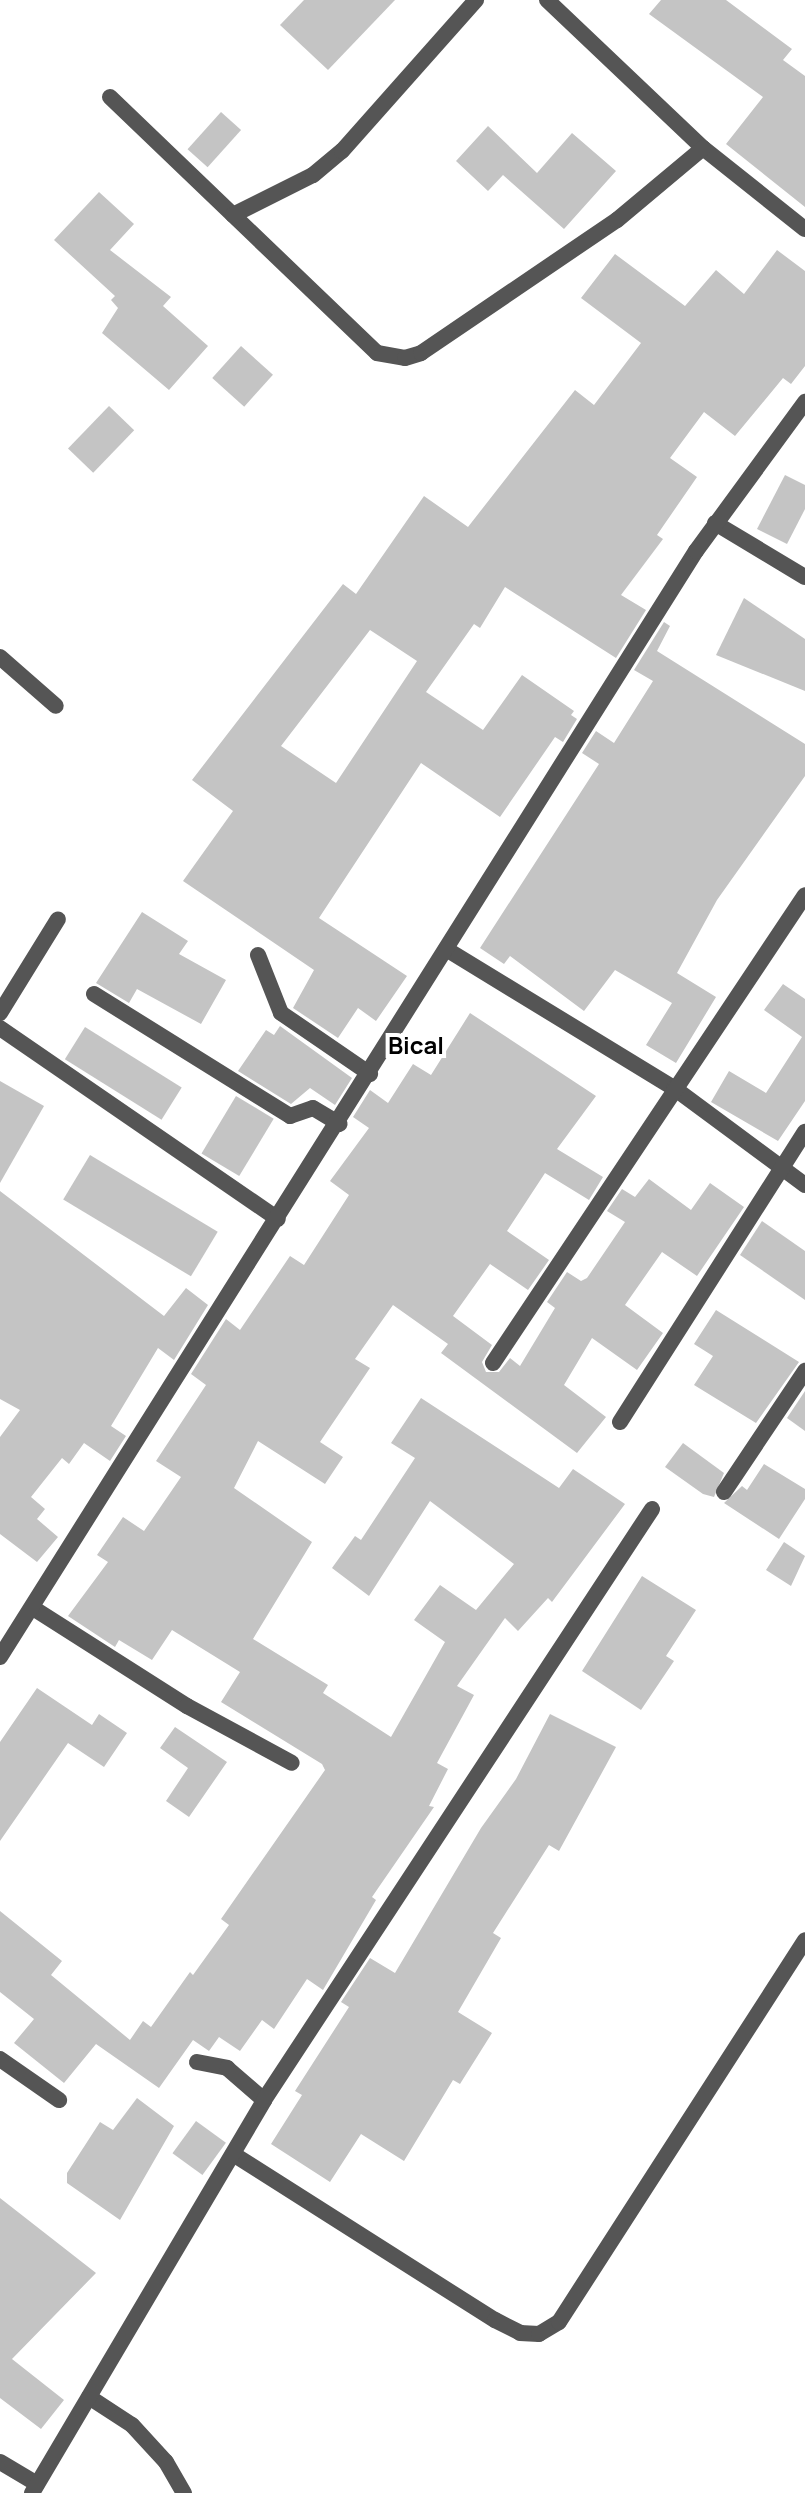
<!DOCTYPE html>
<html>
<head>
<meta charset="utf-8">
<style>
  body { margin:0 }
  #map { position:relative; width:805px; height:2493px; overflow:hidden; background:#fff; font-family:Manrope,sans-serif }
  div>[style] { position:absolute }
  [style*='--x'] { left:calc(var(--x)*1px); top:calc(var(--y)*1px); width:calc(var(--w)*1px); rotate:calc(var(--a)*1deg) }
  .building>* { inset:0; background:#c4c4c4; transform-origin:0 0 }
  .service>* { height:16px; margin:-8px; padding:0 8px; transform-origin:8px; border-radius:8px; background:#555 }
  .minor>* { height:16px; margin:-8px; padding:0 8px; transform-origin:8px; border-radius:8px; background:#555 }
  .tertiary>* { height:16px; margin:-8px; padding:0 8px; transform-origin:8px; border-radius:8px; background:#555 }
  span { translate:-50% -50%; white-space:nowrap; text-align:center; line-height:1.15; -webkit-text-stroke:8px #fff; paint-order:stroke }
  .quarter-label { font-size:24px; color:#000; font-weight:700 }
</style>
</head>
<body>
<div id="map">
  <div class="building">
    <i style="clip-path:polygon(304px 0,395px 0,328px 70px,280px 25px)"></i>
    <i style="clip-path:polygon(661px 0,726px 0,792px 49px,783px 60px,805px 76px,805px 207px,726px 144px,763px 97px,649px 14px)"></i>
    <i style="left:221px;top:112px;width:27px;height:50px;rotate:42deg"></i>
    <i style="clip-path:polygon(488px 126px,537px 173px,572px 133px,616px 171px,564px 229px,503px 175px,488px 191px,456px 161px)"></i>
    <i style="clip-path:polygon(99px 192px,134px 224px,110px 250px,171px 297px,163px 306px,208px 346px,169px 390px,102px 333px,118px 308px,111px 300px,115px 296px,54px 240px)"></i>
    <i style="clip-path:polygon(evenodd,777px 250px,805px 271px,805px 366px,791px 384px,783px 378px,735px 436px,704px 412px,670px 458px,697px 477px,657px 535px,663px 539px,621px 595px,646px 610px,616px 658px,505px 587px,480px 628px,474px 624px,426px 692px,483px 730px,522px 675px,574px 711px,571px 715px,577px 719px,563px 742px,555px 737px,500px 817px,421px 763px,319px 918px,407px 976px,376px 1021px,358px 1008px,338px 1038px,293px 1008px,314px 970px,183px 881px,233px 811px,192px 780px,343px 584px,356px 594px,424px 496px,468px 527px,575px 390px,594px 405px,641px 343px,581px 298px,615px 254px,685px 306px,716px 270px,744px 294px,777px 250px,370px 630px,417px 661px,336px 783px,281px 746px,370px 630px)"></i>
    <i style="left:241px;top:346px;width:43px;height:43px;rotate:42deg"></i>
    <i style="left:109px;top:406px;width:35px;height:59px;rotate:44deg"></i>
    <i style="clip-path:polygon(785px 475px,805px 485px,805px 509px,787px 544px,757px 529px)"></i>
    <i style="clip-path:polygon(744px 598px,805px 639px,805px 691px,716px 655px)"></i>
    <i style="clip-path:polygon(664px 622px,670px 626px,657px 651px,805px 744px,805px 776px,717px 900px,677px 973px,716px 997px,676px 1063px,646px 1045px,672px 1003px,615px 970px,584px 1011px,510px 956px,504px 964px,480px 948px,599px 764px,582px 753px,596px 731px,614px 743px,653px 681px,634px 670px)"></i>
    <i style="clip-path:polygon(142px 912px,188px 941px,179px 954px,226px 980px,201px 1024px,137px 989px,129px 1003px,96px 983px)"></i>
    <i style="clip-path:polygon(783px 984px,805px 999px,805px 1101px,778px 1141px,711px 1102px,729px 1071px,766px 1093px,802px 1037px,764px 1010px)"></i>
    <i style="clip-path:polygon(470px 1013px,596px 1096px,557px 1149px,603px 1177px,589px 1200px,545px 1173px,507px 1231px,549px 1260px,528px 1290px,490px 1264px,453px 1316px,492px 1345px,482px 1362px,486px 1372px,499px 1372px,510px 1358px,520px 1366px,555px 1308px,547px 1302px,567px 1272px,581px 1281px,587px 1278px,625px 1222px,607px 1211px,622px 1189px,635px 1197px,649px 1179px,691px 1210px,710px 1183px,744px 1207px,697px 1276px,662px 1252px,625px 1305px,663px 1333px,637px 1370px,592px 1338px,564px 1385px,606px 1417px,577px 1453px,441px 1353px,448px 1344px,393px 1305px,355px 1359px,370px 1368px,320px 1442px,343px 1457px,325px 1484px,258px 1441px,234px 1488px,312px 1542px,253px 1639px,328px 1685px,323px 1693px,391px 1737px,445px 1642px,414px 1620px,440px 1585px,476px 1610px,514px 1564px,430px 1501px,369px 1596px,332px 1568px,355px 1536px,361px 1540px,415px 1458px,391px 1443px,421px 1398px,559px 1488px,573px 1469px,625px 1504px,552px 1602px,548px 1598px,518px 1631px,505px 1618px,457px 1686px,474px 1695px,437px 1763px,448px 1769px,429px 1806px,434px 1807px,372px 1897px,376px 1900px,323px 1990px,307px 1979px,274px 2029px,262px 2020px,240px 2051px,219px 2037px,209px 2051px,193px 2040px,159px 2088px,96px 2044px,64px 2083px,14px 2043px,34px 2019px,0 1992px,0 1911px,62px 1961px,51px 1975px,130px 2040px,143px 2021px,151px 2027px,190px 1972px,193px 1975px,229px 1925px,221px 1919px,325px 1770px,322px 1764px,221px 1702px,240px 1672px,172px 1630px,152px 1660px,119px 1640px,115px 1647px,68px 1616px,108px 1562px,97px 1555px,123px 1517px,144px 1531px,181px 1477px,156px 1461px,206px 1385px,191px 1374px,226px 1319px,240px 1330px,290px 1256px,304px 1265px,349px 1195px,330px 1181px,369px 1128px,353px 1117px,370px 1090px,388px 1103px,413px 1064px,431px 1075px)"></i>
    <i style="clip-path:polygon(280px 1026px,352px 1078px,335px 1105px,310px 1088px,291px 1104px,238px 1071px,266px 1030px,274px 1035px)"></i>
    <i style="left:85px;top:1027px;width:114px;height:38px;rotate:32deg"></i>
    <i style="clip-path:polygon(0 1081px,44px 1106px,0 1183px)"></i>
    <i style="left:236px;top:1096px;width:44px;height:67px;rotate:31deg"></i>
    <i style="left:90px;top:1155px;width:149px;height:52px;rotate:31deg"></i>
    <i style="clip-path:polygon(0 1191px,164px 1316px,186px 1288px,208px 1305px,174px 1360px,158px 1348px,111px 1426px,126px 1436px,110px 1461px,84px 1443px,69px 1464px,62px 1458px,31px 1497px,45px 1509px,37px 1519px,58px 1537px,37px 1562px,0 1534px,0 1437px,20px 1410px,0 1399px)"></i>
    <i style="clip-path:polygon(762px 1221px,805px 1251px,805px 1300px,740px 1255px)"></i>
    <i style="clip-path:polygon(716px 1310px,799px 1362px,756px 1423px,694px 1385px,713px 1356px,694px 1344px)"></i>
    <i style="clip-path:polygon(805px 1391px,805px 1431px,787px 1418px)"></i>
    <i style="clip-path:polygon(683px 1443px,724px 1473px,714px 1497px,703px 1494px,665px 1467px)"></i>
    <i style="clip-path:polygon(764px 1464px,805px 1489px,805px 1499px,779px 1539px,724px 1503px,742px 1486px,747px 1490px)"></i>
    <i style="clip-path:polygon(784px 1542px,805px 1556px,791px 1586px,766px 1570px)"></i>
    <i style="clip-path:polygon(642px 1576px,696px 1610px,666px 1656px,674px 1661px,641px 1710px,582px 1671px)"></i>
    <i style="clip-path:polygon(37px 1688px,92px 1725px,99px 1714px,127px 1733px,104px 1767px,68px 1743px,0 1841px,0 1742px)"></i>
    <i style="clip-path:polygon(550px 1714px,616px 1747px,559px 1851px,549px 1845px,493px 1933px,501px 1938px,458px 2012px,492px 2033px,460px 2084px,453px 2080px,404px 2161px,361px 2134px,330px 2182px,271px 2144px,302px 2095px,295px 2091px,349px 2007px,341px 2002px,370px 1958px,395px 1973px,481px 1828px,516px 1779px)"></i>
    <i style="clip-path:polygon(175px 1727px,227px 1762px,189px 1817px,166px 1801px,188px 1768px,160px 1748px)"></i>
    <i style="clip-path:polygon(137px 2098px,174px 2126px,120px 2220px,67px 2183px,67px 2173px,100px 2122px,113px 2130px)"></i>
    <i style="left:196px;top:2121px;width:37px;height:40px;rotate:36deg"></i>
    <i style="clip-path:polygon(0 2198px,96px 2273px,12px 2359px,64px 2400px,41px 2429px,0 2398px)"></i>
  </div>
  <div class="service">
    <i style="--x:258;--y:955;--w:62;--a:68.4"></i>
    <i style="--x:281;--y:1013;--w:108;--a:34.4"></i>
    <i style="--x:197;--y:2062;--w:31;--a:11"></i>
    <i style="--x:227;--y:2068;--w:49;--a:40.9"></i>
    <i style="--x:89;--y:2397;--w:51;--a:33.1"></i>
    <i style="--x:132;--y:2425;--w:50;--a:47.4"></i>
    <i style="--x:166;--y:2462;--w:36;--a:60"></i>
  </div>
  <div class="minor">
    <i style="--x:547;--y:0;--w:215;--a:43.5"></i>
    <i style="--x:703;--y:148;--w:130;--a:38.5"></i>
    <i style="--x:110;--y:97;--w:370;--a:43.8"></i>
    <i style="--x:377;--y:353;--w:28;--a:10"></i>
    <i style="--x:405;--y:358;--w:17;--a:-17"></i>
    <i style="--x:421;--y:353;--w:237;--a:-34.2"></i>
    <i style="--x:617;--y:220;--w:112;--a:-39.9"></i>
    <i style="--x:233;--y:215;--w:89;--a:-26.6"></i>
    <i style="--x:313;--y:175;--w:38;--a:-40"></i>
    <i style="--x:342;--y:151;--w:202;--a:-48.4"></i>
    <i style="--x:715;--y:523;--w:105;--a:31"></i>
    <i style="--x:0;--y:657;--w:74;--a:41.2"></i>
    <i style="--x:446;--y:949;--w:267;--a:31.4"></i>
    <i style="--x:674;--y:1088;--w:163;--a:36.5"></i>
    <i style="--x:94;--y:994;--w:231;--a:31.9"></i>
    <i style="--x:290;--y:1116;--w:24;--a:-19"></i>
    <i style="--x:313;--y:1108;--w:31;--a:31"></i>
    <i style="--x:0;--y:1013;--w:110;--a:-58.3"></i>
    <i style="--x:0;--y:1028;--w:337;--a:34.5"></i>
    <i style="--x:493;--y:1363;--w:562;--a:-56.31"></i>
    <i style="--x:620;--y:1422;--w:344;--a:-57.5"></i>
    <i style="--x:724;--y:1492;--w:146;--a:-56.2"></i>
    <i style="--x:33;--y:1608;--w:183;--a:32.5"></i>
    <i style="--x:187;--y:1706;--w:119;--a:28.5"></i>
    <i style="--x:0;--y:2059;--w:72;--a:34.8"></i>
    <i style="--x:233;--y:2154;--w:310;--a:32.4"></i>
    <i style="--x:495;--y:2320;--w:28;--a:27"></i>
    <i style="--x:520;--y:2333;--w:19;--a:3"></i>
    <i style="--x:539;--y:2334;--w:23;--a:-31"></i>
    <i style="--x:559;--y:2322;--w:454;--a:-57.2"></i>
    <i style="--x:0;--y:2462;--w:43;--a:30.7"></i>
    <i style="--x:32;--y:2493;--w:456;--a:-59.4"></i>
    <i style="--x:264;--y:2100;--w:707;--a:-56.71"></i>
  </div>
  <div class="tertiary">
    <i style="--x:0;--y:1657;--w:1307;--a:-57.82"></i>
    <i style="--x:696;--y:551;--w:185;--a:-53.8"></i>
  </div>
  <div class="quarter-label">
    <span style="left:416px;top:1045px">Bical</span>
  </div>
</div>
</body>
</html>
